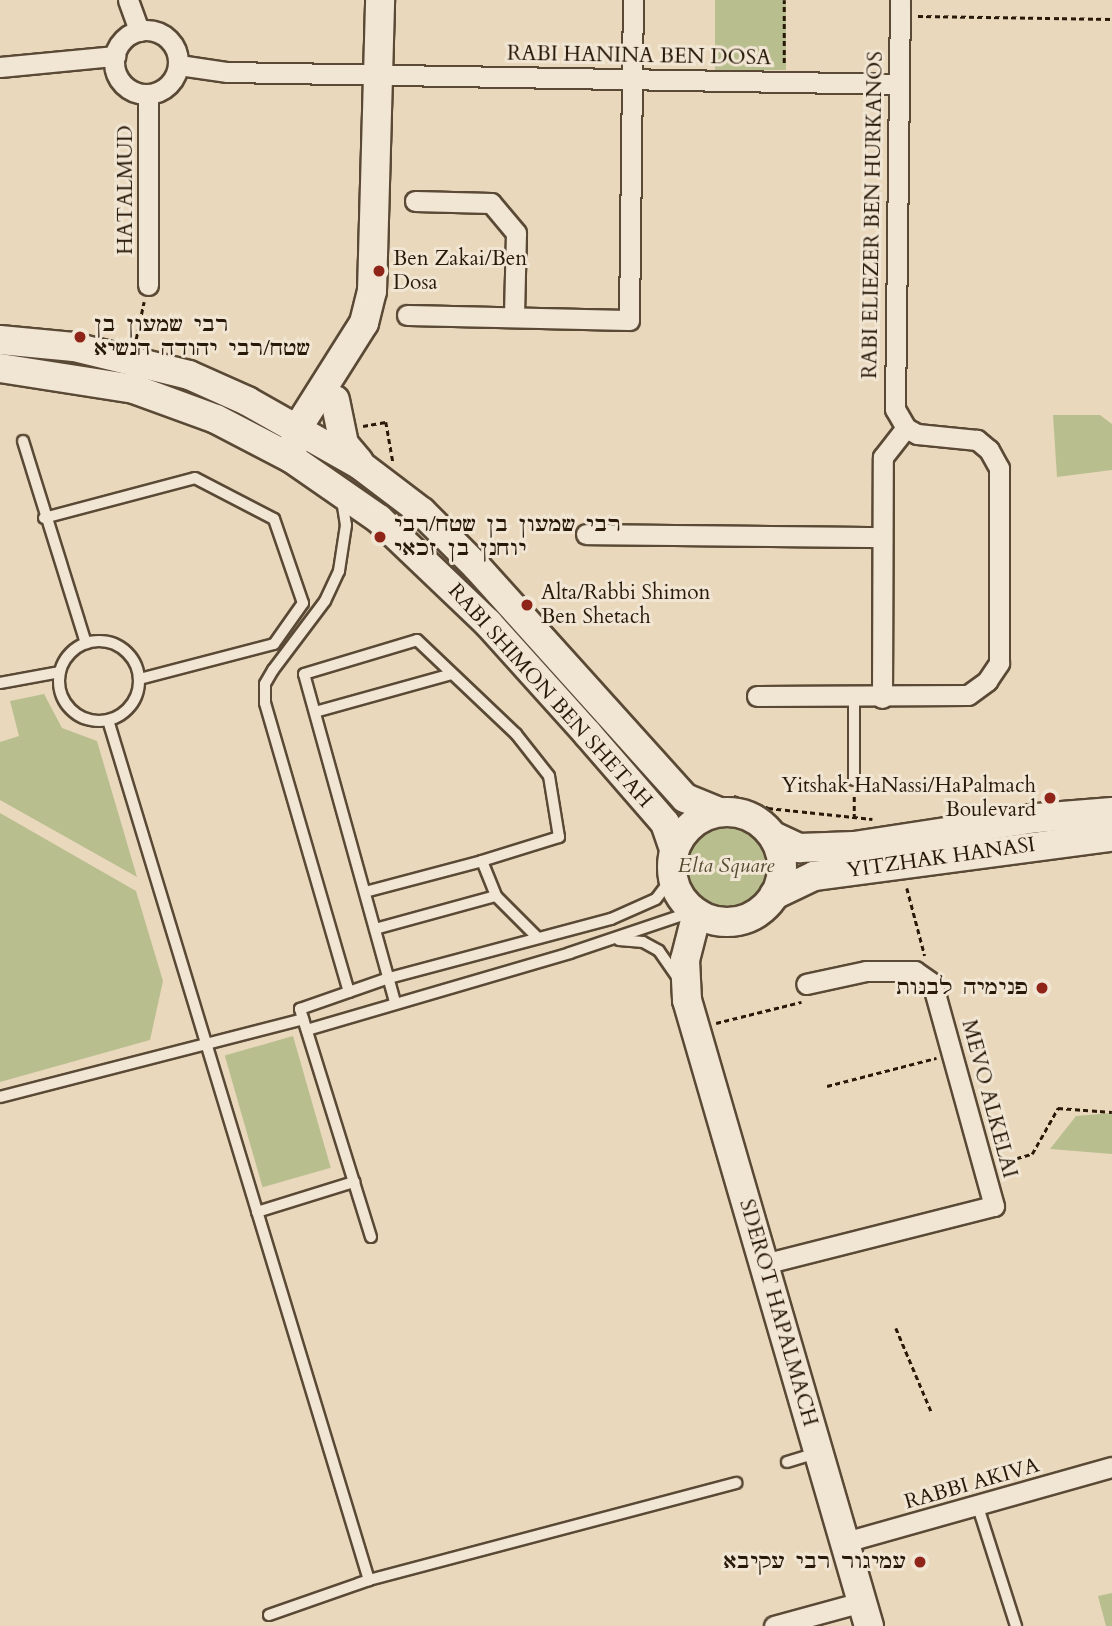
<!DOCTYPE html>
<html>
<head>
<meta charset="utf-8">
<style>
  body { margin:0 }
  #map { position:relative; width:1112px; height:1626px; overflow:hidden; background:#e9d8bc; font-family:Cardo,"Frank Ruhl Libre",serif }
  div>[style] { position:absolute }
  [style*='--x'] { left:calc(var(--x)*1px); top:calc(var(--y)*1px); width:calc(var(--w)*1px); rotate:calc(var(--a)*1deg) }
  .green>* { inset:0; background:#b9be8f; transform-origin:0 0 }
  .round { border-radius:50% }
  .path>* { height:2.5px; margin-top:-1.25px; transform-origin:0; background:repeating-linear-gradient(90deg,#291908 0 5px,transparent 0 8.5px) }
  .roads { filter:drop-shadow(2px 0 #594935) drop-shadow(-2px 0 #594935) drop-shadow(0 2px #594935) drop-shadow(0 -2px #594935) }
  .lane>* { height:10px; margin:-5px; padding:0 5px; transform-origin:5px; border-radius:5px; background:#f1e6d3 }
  .lane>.ring { margin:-5px; padding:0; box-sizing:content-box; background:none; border:10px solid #f1e6d3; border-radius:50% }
  .street>* { height:19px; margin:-9.5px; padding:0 9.5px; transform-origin:9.5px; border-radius:9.5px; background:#f1e6d3 }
  .street>.ring { margin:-9.5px; padding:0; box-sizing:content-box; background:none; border:19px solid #f1e6d3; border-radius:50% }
  .secondary>* { height:28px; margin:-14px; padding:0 14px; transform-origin:14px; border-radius:14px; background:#f1e6d3 }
  .secondary>.ring { margin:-14px; padding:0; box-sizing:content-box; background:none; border:28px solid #f1e6d3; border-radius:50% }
  .dots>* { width:19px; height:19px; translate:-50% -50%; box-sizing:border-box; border:4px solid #f1e6d3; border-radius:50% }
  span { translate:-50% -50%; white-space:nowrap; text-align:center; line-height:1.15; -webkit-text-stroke:6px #f1e6d3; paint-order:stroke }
  .street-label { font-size:21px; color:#291908 }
  .poi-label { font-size:21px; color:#291908 }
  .left { translate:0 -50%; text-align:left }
  .right { translate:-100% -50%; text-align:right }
  .park-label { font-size:21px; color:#544b30; font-style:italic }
</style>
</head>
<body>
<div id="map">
  <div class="green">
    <i style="left:715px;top:0;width:71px;height:70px"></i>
    <i style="clip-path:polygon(1053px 415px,1100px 415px,1112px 424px,1112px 470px,1057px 477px)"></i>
    <i style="clip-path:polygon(44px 694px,62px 728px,97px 741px,137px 877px,0 800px,0 742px,19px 736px,10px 701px)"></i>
    <i style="clip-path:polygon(0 813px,136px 891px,163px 981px,150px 1040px,0 1082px)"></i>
    <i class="round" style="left:682px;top:822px;width:88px;height:88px"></i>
    <i style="left:293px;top:1036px;width:137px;height:71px;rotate:74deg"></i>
    <i style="clip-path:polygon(1112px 1113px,1112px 1154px,1050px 1149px,1076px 1116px)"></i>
    <i style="clip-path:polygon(1112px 1593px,1112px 1626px,1106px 1626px,1098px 1596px)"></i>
  </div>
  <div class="path">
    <i style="--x:918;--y:16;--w:194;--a:0.9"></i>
    <i style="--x:784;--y:63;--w:63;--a:-90"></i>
    <i style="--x:136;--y:339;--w:38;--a:-78"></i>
    <i style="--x:363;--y:426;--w:23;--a:-10"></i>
    <i style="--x:386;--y:422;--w:40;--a:80"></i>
    <i style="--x:734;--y:796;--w:36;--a:19"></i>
    <i style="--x:768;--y:808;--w:105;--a:6"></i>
    <i style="--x:854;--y:819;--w:25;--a:-90"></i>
    <i style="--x:907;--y:888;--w:70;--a:75.2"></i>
    <i style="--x:716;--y:1023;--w:88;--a:-13.9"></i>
    <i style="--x:827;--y:1086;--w:113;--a:-14.4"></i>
    <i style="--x:1000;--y:1163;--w:33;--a:-16"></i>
    <i style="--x:1032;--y:1154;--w:53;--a:-60.5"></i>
    <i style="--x:1058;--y:1108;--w:54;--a:4.2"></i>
    <i style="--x:896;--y:1328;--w:90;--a:67.1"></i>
  </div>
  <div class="roads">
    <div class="lane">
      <i style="--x:23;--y:441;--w:212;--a:72.7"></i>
      <i style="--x:342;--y:500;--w:25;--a:81"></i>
      <i style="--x:346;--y:525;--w:47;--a:98.7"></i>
      <i style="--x:339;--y:571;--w:33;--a:115"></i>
      <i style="--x:325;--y:601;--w:86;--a:127"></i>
      <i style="--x:273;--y:670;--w:16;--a:120"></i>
      <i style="--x:265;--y:684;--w:19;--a:90"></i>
      <i style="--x:265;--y:703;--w:301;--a:73.8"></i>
      <i style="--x:44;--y:518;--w:156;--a:-14.8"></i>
      <i style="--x:195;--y:478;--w:89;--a:27.4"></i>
      <i style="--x:274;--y:519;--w:89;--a:71"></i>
      <i style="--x:303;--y:603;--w:50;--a:125.3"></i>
      <i style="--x:274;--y:644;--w:138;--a:165.4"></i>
      <i class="ring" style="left:59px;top:641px;width:70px;height:70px"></i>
      <i style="--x:0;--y:683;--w:61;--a:-10.4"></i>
      <i style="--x:315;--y:712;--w:142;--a:-15.5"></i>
      <i style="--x:108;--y:720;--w:899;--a:73.12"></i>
      <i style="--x:854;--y:780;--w:83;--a:-90"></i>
      <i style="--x:365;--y:892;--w:121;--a:-14.8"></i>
      <i style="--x:482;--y:861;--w:38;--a:68"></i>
      <i style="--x:496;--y:896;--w:59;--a:45"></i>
      <i style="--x:375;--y:929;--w:125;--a:-15.3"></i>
      <i style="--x:619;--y:940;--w:24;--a:5"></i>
      <i style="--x:643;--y:942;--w:18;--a:29"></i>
      <i style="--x:659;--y:951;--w:33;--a:55"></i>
      <i style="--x:395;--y:1002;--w:340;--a:-105.5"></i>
      <i style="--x:304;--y:674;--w:118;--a:-16.7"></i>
      <i style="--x:417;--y:640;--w:137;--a:43.5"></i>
      <i style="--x:516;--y:734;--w:53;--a:51.8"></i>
      <i style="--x:549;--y:776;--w:62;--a:80.7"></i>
      <i style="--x:559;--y:837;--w:81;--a:162.7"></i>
      <i style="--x:307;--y:1030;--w:274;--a:-16.3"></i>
      <i style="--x:570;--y:953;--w:131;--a:-18.7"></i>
      <i style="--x:0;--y:1097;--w:313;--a:-14.4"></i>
      <i style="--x:257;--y:1212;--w:102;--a:-17.2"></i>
      <i style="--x:371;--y:1237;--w:239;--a:-107.3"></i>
      <i style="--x:300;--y:1009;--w:94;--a:-19.2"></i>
      <i style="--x:389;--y:978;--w:230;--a:-14.9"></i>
      <i style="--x:611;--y:919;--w:49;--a:-24"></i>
      <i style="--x:656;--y:899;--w:26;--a:-53"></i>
      <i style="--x:787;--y:1462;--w:30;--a:-17"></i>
      <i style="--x:978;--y:1507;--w:125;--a:72.3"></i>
      <i style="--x:269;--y:1615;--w:106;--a:-19.3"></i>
      <i style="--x:369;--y:1580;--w:380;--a:-14.8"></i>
    </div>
    <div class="street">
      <i style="--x:128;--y:0;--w:33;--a:70"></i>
      <i class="ring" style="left:114px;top:30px;width:45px;height:45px"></i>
      <i style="--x:179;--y:65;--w:49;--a:8.3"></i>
      <i style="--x:227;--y:72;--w:672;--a:1.02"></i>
      <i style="--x:0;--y:67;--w:116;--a:-5.5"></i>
      <i style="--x:148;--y:95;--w:190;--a:90"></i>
      <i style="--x:415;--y:201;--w:76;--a:1.5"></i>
      <i style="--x:491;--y:203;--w:39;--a:50"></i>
      <i style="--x:516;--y:233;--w:84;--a:91.4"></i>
      <i style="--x:407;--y:315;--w:222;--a:1.3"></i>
      <i style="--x:629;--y:320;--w:320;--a:-89.3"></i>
      <i style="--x:586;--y:534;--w:296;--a:0.6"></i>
      <i style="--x:757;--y:696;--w:211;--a:-0.3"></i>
      <i style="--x:968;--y:695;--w:24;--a:-36"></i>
      <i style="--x:987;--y:681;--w:22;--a:-56"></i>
      <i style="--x:999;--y:663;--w:195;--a:-90"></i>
      <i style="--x:999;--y:468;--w:21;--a:-119"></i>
      <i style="--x:989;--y:450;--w:16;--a:-140"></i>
      <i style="--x:977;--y:440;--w:60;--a:-174.3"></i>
      <i style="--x:917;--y:434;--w:13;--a:-151"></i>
      <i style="--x:906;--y:428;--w:22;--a:-120"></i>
      <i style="--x:895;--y:409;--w:409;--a:-89.3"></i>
      <i style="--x:882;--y:698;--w:241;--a:-89.8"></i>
      <i style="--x:883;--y:457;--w:37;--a:-52"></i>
      <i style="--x:764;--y:1264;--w:237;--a:-14.2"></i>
      <i style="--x:994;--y:1206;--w:231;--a:-105.5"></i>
      <i style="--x:932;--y:983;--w:21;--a:-145"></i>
      <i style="--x:915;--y:971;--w:49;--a:180"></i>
      <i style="--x:866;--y:971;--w:61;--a:167.8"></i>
      <i style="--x:845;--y:1542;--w:277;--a:-15.7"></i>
      <i style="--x:774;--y:1626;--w:91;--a:-15.3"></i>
    </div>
    <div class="secondary">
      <i style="--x:0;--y:340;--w:74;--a:5.4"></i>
      <i style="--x:74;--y:347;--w:118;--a:13.7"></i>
      <i style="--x:189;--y:375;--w:64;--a:24.1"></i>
      <i style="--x:247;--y:401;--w:130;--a:29.5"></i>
      <i style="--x:360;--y:465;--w:78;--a:37.2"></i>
      <i style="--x:422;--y:512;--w:76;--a:45"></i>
      <i style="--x:476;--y:566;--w:312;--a:48"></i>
      <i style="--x:685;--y:798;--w:37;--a:22"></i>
      <i style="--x:0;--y:368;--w:136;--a:8.9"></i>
      <i style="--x:134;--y:389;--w:87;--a:20.1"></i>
      <i style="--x:216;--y:419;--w:85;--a:27.5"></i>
      <i style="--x:291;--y:458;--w:107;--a:34.7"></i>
      <i style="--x:379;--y:519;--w:151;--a:43.7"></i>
      <i style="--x:488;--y:623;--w:148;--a:48"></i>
      <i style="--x:587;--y:733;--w:119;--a:49.1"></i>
      <i style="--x:665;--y:823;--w:28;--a:71"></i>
      <i style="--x:335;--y:400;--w:45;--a:78.4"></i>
      <i style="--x:344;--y:444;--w:23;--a:50"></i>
      <i style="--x:294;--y:445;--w:16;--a:-79"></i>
      <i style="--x:297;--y:429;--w:125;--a:-57.7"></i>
      <i style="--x:364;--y:323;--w:33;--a:-76"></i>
      <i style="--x:372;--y:291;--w:291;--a:-88.4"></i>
      <i class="ring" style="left:672px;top:812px;width:82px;height:82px"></i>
      <i style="--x:773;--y:836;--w:29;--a:25"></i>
      <i style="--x:799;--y:848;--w:55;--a:-2.1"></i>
      <i style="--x:854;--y:846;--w:185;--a:-8.7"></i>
      <i style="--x:1037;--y:818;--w:75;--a:-4.6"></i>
      <i style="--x:774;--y:895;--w:44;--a:-25.4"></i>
      <i style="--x:814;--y:876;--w:301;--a:-7.5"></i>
      <i style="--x:697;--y:913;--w:49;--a:104.3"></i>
      <i style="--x:685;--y:960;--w:40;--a:87.1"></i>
      <i style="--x:687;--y:1000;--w:652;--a:73.79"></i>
    </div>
  </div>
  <div class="dots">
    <i style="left:379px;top:271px;background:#8f2418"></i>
    <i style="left:80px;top:337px;background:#8f2418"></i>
    <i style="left:380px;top:537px;background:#8f2418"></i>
    <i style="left:527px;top:605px;background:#8f2418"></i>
    <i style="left:1050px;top:798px;background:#8f2418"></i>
    <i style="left:1042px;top:988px;background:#8f2418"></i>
    <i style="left:920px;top:1562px;background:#8f2418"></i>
  </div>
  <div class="street-label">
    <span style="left:639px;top:56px;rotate:1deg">RABI HANINA BEN DOSA</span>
    <span style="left:126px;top:190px;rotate:-90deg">HATALMUD</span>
    <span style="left:873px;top:215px;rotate:-89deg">RABI ELIEZER BEN HURKANOS</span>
    <span style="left:550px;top:696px;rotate:48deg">RABI SHIMON BEN SHETAH</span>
    <span style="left:941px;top:858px;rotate:-8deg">YITZHAK HANASI</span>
    <span style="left:989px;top:1099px;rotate:75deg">MEVO ALKELAI</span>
    <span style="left:778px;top:1313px;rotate:74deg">SDEROT HAPALMACH</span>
    <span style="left:972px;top:1484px;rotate:-16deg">RABBI AKIVA</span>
  </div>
  <div class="poi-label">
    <span class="left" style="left:393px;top:271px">Ben Zakai/Ben<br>Dosa</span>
    <span class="left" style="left:94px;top:337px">רבי שמעון בן<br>שטח/רבי יהודה הנשיא</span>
    <span class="left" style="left:394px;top:537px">רבי שמעון בן שטח/רבי<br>יוחנן בן זכאי</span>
    <span class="left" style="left:541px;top:605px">Alta/Rabbi Shimon<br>Ben Shetach</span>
    <span class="right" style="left:1036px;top:798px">Yitshak HaNassi/HaPalmach<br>Boulevard</span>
    <span class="right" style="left:1028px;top:988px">פנימיה לבנות</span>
    <span class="right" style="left:906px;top:1562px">עמיגור רבי עקיבא</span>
  </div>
  <div class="park-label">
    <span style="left:726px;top:866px">Elta Square</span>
  </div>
</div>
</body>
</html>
